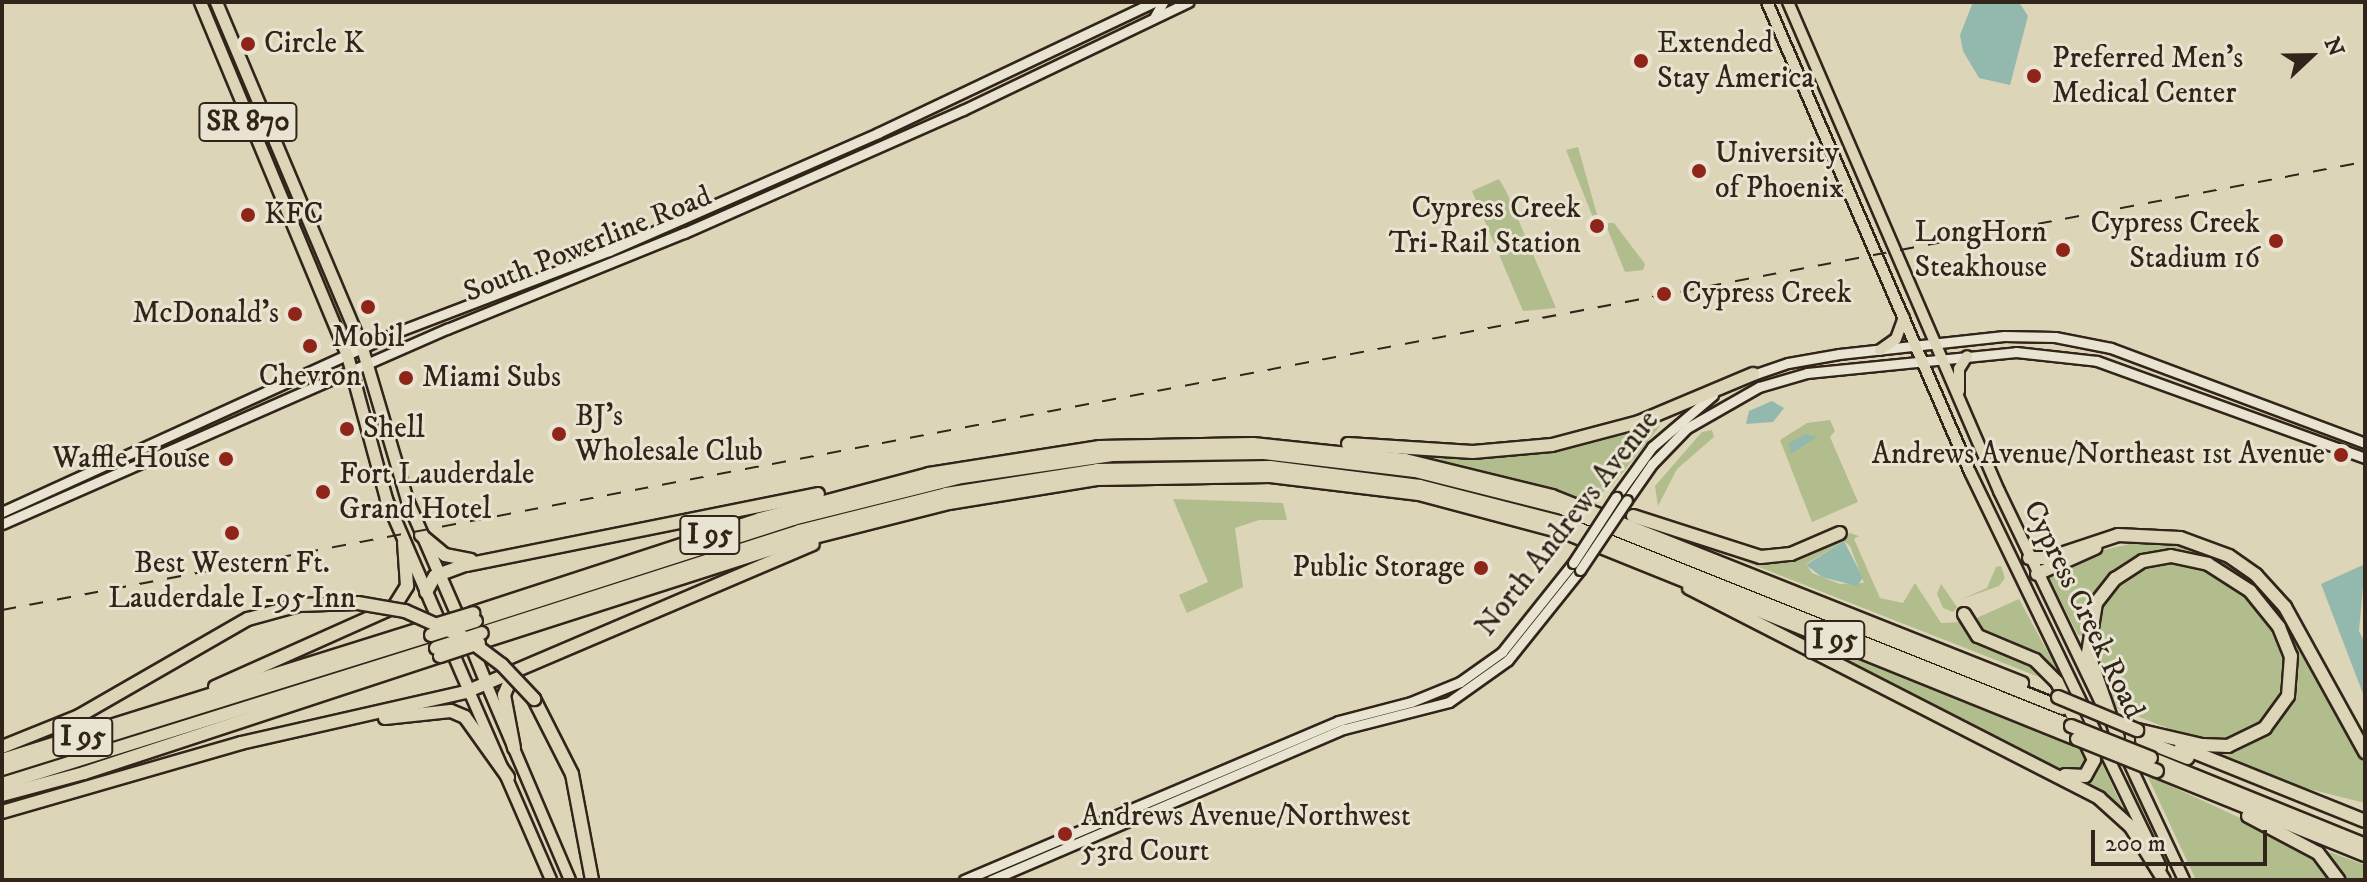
<!DOCTYPE html>
<html>
<head>
<meta charset="utf-8">
<style>
  body { margin:0 }
  #map { position:relative; width:2367px; height:882px; overflow:hidden; background:#ddd5b8; font-family:"IM FELL DW Pica",serif }
  div>[style] { position:absolute }
  [style*='--x'] { left:calc(var(--x)*1px); top:calc(var(--y)*1px); width:calc(var(--w)*1px); rotate:calc(var(--a)*1deg) }
  .green>* { inset:0; background:#b2bd8e }
  .water>* { inset:0; background:#93b9ae }
  .roads { filter:drop-shadow(2px 0 #31251a) drop-shadow(-2px 0 #31251a) drop-shadow(0 2px #31251a) drop-shadow(0 -2px #31251a) }
  .secondary>* { height:9px; margin:-4.5px; padding:0 4.5px; transform-origin:4.5px; border-radius:4.5px; background:#e9e4d1 }
  .primary>* { height:10px; margin:-5px; padding:0 5px; transform-origin:5px; border-radius:5px; background:#ddd5b8 }
  .trunk>* { height:11px; margin:-5.5px; padding:0 5.5px; transform-origin:5.5px; border-radius:5.5px; background:#ddd5b8 }
  .motorway>* { height:12px; margin:-6px; padding:0 6px; transform-origin:6px; border-radius:6px; background:#ddd5b8 }
  .rail>* { height:2px; margin-top:-1px; transform-origin:0; background:repeating-linear-gradient(90deg,#31251a 0 14px,transparent 0 28px) }
  .bridges { filter:drop-shadow(2px 0 #31251a) drop-shadow(-2px 0 #31251a) drop-shadow(0 2px #31251a) drop-shadow(0 -2px #31251a) }
  .secondary-bridge>* { height:9px; margin:-4.5px; padding:0 4.5px; transform-origin:4.5px; border-radius:4.5px; background:#e9e4d1 }
  .motorway-bridge>* { height:12px; margin:-6px; padding:0 6px; transform-origin:6px; border-radius:6px; background:#ddd5b8 }
  .dots>* { width:22px; height:22px; translate:-50% -50%; box-sizing:border-box; border:4px solid #e9e4d1; border-radius:50% }
  span { translate:-50% -50%; white-space:nowrap; text-align:center; line-height:1.15; -webkit-text-stroke:6px #e9e4d1; paint-order:stroke }
  .shield-label span { padding:2px 6px; background:#e9e4d1; border:2px solid; border-radius:6px; -webkit-text-stroke-width:0 }
  .shield-label { font-size:28px; color:#31251a; font-weight:700 }
  .poi-label { font-size:30px; color:#31251a }
  .left { translate:0 -50%; text-align:left }
  .right { translate:-100% -50%; text-align:right }
  .street-label { font-size:30px; color:#31251a }
  .frame { position:absolute; inset:0; border:4px solid #31251a; pointer-events:none }
  .north { position:absolute; left:2271px; top:16px; width:80px; height:80px; -webkit-text-stroke:6px #e9e4d1; paint-order:stroke; rotate:68deg; font-size:22px; font-weight:700; line-height:32px; text-align:center; color:#31251a }
  .north::after { content:''; display:block; margin:auto; width:28px; height:36px; background:#31251a; clip-path:polygon(50% 0,100% 100%,50% 72%,0 100%) }
  .scale { position:absolute; left:2091px; top:830px; width:176px; height:36px; box-sizing:border-box; border:4px solid #31251a; border-top:0; padding-left:10px; font-size:24px; line-height:28px; white-space:nowrap; color:#31251a; -webkit-text-stroke:6px #e9e4d1; paint-order:stroke }
</style>
</head>
<body>
<div id="map">
  <div class="green">
    <i style="clip-path:polygon(1578px 147px,1598px 218px,1594px 220px,1566px 150px)"></i>
    <i style="clip-path:polygon(1499px 179px,1506px 191px,1556px 308px,1523px 311px,1472px 191px)"></i>
    <i style="clip-path:polygon(1605px 223px,1614px 223px,1645px 264px,1643px 270px,1625px 272px)"></i>
    <i style="clip-path:polygon(1830px 420px,1835px 431px,1830px 437px,1858px 502px,1812px 522px,1780px 440px,1807px 423px)"></i>
    <i style="clip-path:polygon(1656px 421px,1660px 426px,1611px 487px,1593px 498px,1597px 504px,1489px 472px,1409px 456px,1409px 452px,1564px 447px)"></i>
    <i style="clip-path:polygon(1712px 430px,1714px 437px,1677px 469px,1658px 506px,1655px 486px,1702px 432px)"></i>
    <i style="clip-path:polygon(1173px 499px,1283px 503px,1287px 520px,1259px 520px,1235px 528px,1243px 587px,1187px 613px,1179px 595px,1208px 582px)"></i>
    <i style="clip-path:polygon(evenodd,1850px 533px,1859px 536px,1854px 539px,1880px 598px,1903px 603px,1915px 583px,1941px 623px,1963px 622px,2052px 682px,1723px 553px,1751px 558px,1850px 533px,1844px 541px,1850px 546px,1864px 583px,1840px 584px,1812px 573px,1806px 564px,1844px 541px)"></i>
    <i style="clip-path:polygon(2143px 541px,2174px 542px,2223px 558px,2254px 579px,2280px 608px,2365px 759px,2365px 803px,2305px 788px,2215px 752px,2242px 746px,2293px 689px,2296px 673px,2294px 657px,2238px 577px,2157px 554px,2092px 604px,2084px 636px,2078px 635px,2047px 574px,2099px 551px)"></i>
    <i style="clip-path:polygon(2189px 561px,2237px 585px,2268px 616px,2287px 656px,2285px 690px,2267px 721px,2230px 739px,2190px 737px,2114px 707px,2094px 660px,2093px 618px,2108px 590px,2143px 564px)"></i>
    <i style="clip-path:polygon(2001px 566px,2005px 578px,1999px 586px,1962px 599px,1987px 588px,1996px 567px)"></i>
    <i style="clip-path:polygon(1941px 584px,1957px 607px,1953px 612px,1943px 608px,1937px 594px)"></i>
    <i style="clip-path:polygon(2019px 599px,2053px 662px,2026px 604px,2063px 680px,2055px 666px,2055px 671px,2042px 660px,1982px 634px,1972px 620px)"></i>
    <i style="clip-path:polygon(1781px 627px,2087px 751px,2085px 772px,2069px 774px,1872px 678px)"></i>
    <i style="clip-path:polygon(2098px 755px,2121px 804px,2121px 811px,2081px 784px)"></i>
    <i style="clip-path:polygon(2147px 775px,2290px 841px,2309px 853px,2333px 880px,2196px 880px)"></i>
    <i style="clip-path:polygon(2131px 779px,2158px 836px,2178px 880px,2127px 780px)"></i>
    <i style="clip-path:polygon(2319px 848px,2365px 865px,2365px 880px,2341px 880px)"></i>
  </div>
  <div class="water">
    <i style="clip-path:polygon(1973px 2px,2019px 2px,2028px 16px,2010px 85px,1979px 78px,1963px 51px,1960px 35px)"></i>
    <i style="clip-path:polygon(1772px 401px,1784px 408px,1773px 422px,1746px 424px,1749px 411px)"></i>
    <i style="clip-path:polygon(1806px 434px,1817px 437px,1791px 454px,1789px 443px)"></i>
    <i style="clip-path:polygon(1844px 541px,1863px 578px,1857px 586px,1822px 577px,1806px 565px)"></i>
    <i style="clip-path:polygon(2365px 564px,2359px 631px,2365px 643px,2365px 699px,2321px 584px)"></i>
  </div>
  <div class="roads">
    <div class="secondary">
      <i style="--x:1155;--y:16;--w:16;--a:-60"></i>
      <i style="--x:1747;--y:377;--w:43;--a:-18.9"></i>
      <i style="--x:1788;--y:363;--w:52;--a:-10"></i>
      <i style="--x:1839;--y:354;--w:166;--a:-6.2"></i>
      <i style="--x:2004;--y:336;--w:51;--a:1.1"></i>
      <i style="--x:2055;--y:337;--w:57;--a:11.1"></i>
      <i style="--x:2111;--y:348;--w:271;--a:20.5"></i>
      <i style="--x:1616;--y:497;--w:62;--a:-54.2"></i>
      <i style="--x:1652;--y:447;--w:80;--a:-40.4"></i>
      <i style="--x:1627;--y:500;--w:44;--a:-55.2"></i>
      <i style="--x:1652;--y:464;--w:50;--a:-45.8"></i>
      <i style="--x:1687;--y:428;--w:83;--a:-29.7"></i>
      <i style="--x:1759;--y:387;--w:50;--a:-16.3"></i>
      <i style="--x:1807;--y:373;--w:210;--a:-5.7"></i>
      <i style="--x:2016;--y:352;--w:81;--a:6.3"></i>
      <i style="--x:2097;--y:361;--w:285;--a:19.9"></i>
      <i style="--x:2;--y:512;--w:434;--a:-24.5"></i>
      <i style="--x:397;--y:332;--w:227;--a:-20.9"></i>
      <i style="--x:609;--y:251;--w:294;--a:-23.7"></i>
      <i style="--x:878;--y:133;--w:306;--a:-25.4"></i>
      <i style="--x:2;--y:524;--w:486;--a:-23.7"></i>
      <i style="--x:447;--y:329;--w:256;--a:-22.1"></i>
      <i style="--x:684;--y:233;--w:305;--a:-23.8"></i>
      <i style="--x:963;--y:110;--w:250;--a:-25.6"></i>
      <i style="--x:964;--y:880;--w:406;--a:-23"></i>
      <i style="--x:1338;--y:721;--w:75;--a:-14.6"></i>
      <i style="--x:1411;--y:702;--w:53;--a:-22.2"></i>
      <i style="--x:1460;--y:682;--w:52;--a:-35.5"></i>
      <i style="--x:1502;--y:652;--w:114;--a:-51.4"></i>
      <i style="--x:991;--y:880;--w:384;--a:-23.2"></i>
      <i style="--x:1344;--y:729;--w:108;--a:-14.4"></i>
      <i style="--x:1449;--y:702;--w:72;--a:-35.4"></i>
      <i style="--x:1508;--y:660;--w:115;--a:-51.3"></i>
    </div>
    <div class="primary">
      <i style="--x:1767;--y:2;--w:512;--a:66.64"></i>
      <i style="--x:1970;--y:472;--w:439;--a:64.2"></i>
      <i style="--x:1788;--y:2;--w:533;--a:66.66"></i>
      <i style="--x:1999;--y:491;--w:237;--a:64.3"></i>
      <i style="--x:1880;--y:350;--w:19;--a:-35"></i>
      <i style="--x:1896;--y:339;--w:23;--a:-70"></i>
      <i style="--x:1959;--y:391;--w:22;--a:-90"></i>
      <i style="--x:1959;--y:369;--w:15;--a:-58"></i>
      <i style="--x:486;--y:683;--w:214;--a:66.9"></i>
      <i style="--x:469;--y:691;--w:206;--a:66.5"></i>
      <i style="--x:2126;--y:756;--w:137;--a:64.9"></i>
    </div>
    <div class="trunk">
      <i style="--x:200;--y:2;--w:382;--a:67.4"></i>
      <i style="--x:347;--y:355;--w:149;--a:74.8"></i>
      <i style="--x:386;--y:499;--w:209;--a:66.6"></i>
      <i style="--x:216;--y:2;--w:376;--a:67.1"></i>
      <i style="--x:362;--y:348;--w:159;--a:73.5"></i>
      <i style="--x:407;--y:500;--w:135;--a:66.5"></i>
      <i style="--x:468;--y:639;--w:48;--a:67.8"></i>
    </div>
    <div class="motorway">
      <i style="--x:1348;--y:444;--w:125;--a:3.7"></i>
      <i style="--x:1473;--y:452;--w:79;--a:-5.1"></i>
      <i style="--x:1552;--y:445;--w:90;--a:-14.8"></i>
      <i style="--x:1639;--y:422;--w:124;--a:-22.8"></i>
      <i style="--x:1633;--y:516;--w:134;--a:17.8"></i>
      <i style="--x:1761;--y:557;--w:30;--a:-6"></i>
      <i style="--x:1791;--y:554;--w:53;--a:-23.2"></i>
      <i style="--x:421;--y:535;--w:31;--a:40"></i>
      <i style="--x:445;--y:555;--w:26;--a:11"></i>
      <i style="--x:2029;--y:558;--w:20;--a:0"></i>
      <i style="--x:2049;--y:558;--w:73;--a:-18.4"></i>
      <i style="--x:2118;--y:535;--w:62;--a:2.8"></i>
      <i style="--x:2180;--y:538;--w:52;--a:20.2"></i>
      <i style="--x:2229;--y:556;--w:33;--a:35"></i>
      <i style="--x:2256;--y:575;--w:43;--a:47.8"></i>
      <i style="--x:2285;--y:607;--w:166;--a:61.1"></i>
      <i style="--x:2037;--y:574;--w:64;--a:-24.1"></i>
      <i style="--x:1689;--y:588;--w:461;--a:27.1"></i>
      <i style="--x:2099;--y:798;--w:43;--a:42.2"></i>
      <i style="--x:2131;--y:827;--w:62;--a:58.1"></i>
      <i style="--x:426;--y:592;--w:18;--a:-61"></i>
      <i style="--x:435;--y:576;--w:33;--a:-20"></i>
      <i style="--x:466;--y:565;--w:359;--a:-11.4"></i>
      <i style="--x:473;--y:613;--w:302;--a:-18.1"></i>
      <i style="--x:760;--y:519;--w:175;--a:-14.9"></i>
      <i style="--x:929;--y:474;--w:173;--a:-9"></i>
      <i style="--x:1100;--y:447;--w:153;--a:-1.1"></i>
      <i style="--x:1253;--y:444;--w:153;--a:6"></i>
      <i style="--x:1405;--y:460;--w:151;--a:13.8"></i>
      <i style="--x:1552;--y:496;--w:506;--a:21.7"></i>
      <i style="--x:1964;--y:614;--w:26;--a:58"></i>
      <i style="--x:1978;--y:636;--w:62;--a:22.8"></i>
      <i style="--x:2035;--y:660;--w:31;--a:45"></i>
      <i style="--x:2057;--y:682;--w:86;--a:64.6"></i>
      <i style="--x:2094;--y:760;--w:18;--a:119"></i>
      <i style="--x:2085;--y:776;--w:20;--a:-177"></i>
      <i style="--x:476;--y:621;--w:333;--a:-17.8"></i>
      <i style="--x:793;--y:519;--w:174;--a:-14"></i>
      <i style="--x:962;--y:477;--w:152;--a:-8.3"></i>
      <i style="--x:1112;--y:455;--w:152;--a:-0.8"></i>
      <i style="--x:1264;--y:453;--w:152;--a:6.8"></i>
      <i style="--x:1415;--y:471;--w:152;--a:14.1"></i>
      <i style="--x:1562;--y:508;--w:539;--a:21.8"></i>
      <i style="--x:482;--y:633;--w:333;--a:-17.8"></i>
      <i style="--x:799;--y:531;--w:152;--a:-14.1"></i>
      <i style="--x:946;--y:494;--w:153;--a:-9"></i>
      <i style="--x:1097;--y:470;--w:173;--a:-1"></i>
      <i style="--x:1270;--y:467;--w:151;--a:7.2"></i>
      <i style="--x:1420;--y:486;--w:149;--a:14.4"></i>
      <i style="--x:1564;--y:523;--w:546;--a:21.82"></i>
      <i style="--x:485;--y:641;--w:321;--a:-17.8"></i>
      <i style="--x:791;--y:543;--w:163;--a:-14.2"></i>
      <i style="--x:949;--y:503;--w:151;--a:-9.2"></i>
      <i style="--x:1098;--y:479;--w:172;--a:-1"></i>
      <i style="--x:1270;--y:476;--w:150;--a:6.9"></i>
      <i style="--x:1419;--y:494;--w:152;--a:14.9"></i>
      <i style="--x:1566;--y:533;--w:551;--a:21.96"></i>
      <i style="--x:215;--y:687;--w:196;--a:-24.1"></i>
      <i style="--x:394;--y:607;--w:25;--a:-58"></i>
      <i style="--x:407;--y:586;--w:44;--a:-93.9"></i>
      <i style="--x:534;--y:699;--w:84;--a:63.1"></i>
      <i style="--x:572;--y:774;--w:108;--a:79.3"></i>
      <i style="--x:385;--y:718;--w:66;--a:-6.1"></i>
      <i style="--x:451;--y:711;--w:15;--a:23"></i>
      <i style="--x:465;--y:717;--w:74;--a:54.4"></i>
      <i style="--x:2118;--y:738;--w:90;--a:-109.4"></i>
      <i style="--x:2088;--y:653;--w:51;--a:-80.9"></i>
      <i style="--x:2096;--y:603;--w:31;--a:-52"></i>
      <i style="--x:2115;--y:579;--w:33;--a:-33"></i>
      <i style="--x:2143;--y:561;--w:28;--a:-10"></i>
      <i style="--x:2171;--y:556;--w:38;--a:12"></i>
      <i style="--x:2208;--y:564;--w:50;--a:32.7"></i>
      <i style="--x:2250;--y:591;--w:46;--a:51.1"></i>
      <i style="--x:2279;--y:627;--w:31;--a:68"></i>
      <i style="--x:2291;--y:656;--w:40;--a:94.3"></i>
      <i style="--x:2288;--y:696;--w:39;--a:126"></i>
      <i style="--x:2265;--y:728;--w:41;--a:154.1"></i>
      <i style="--x:2228;--y:746;--w:26;--a:-178"></i>
      <i style="--x:2202;--y:745;--w:67;--a:-167"></i>
      <i style="--x:2142;--y:740;--w:49;--a:21.4"></i>
      <i style="--x:2;--y:747;--w:83;--a:-21.9"></i>
      <i style="--x:79;--y:716;--w:195;--a:-29.9"></i>
      <i style="--x:248;--y:619;--w:53;--a:-15.4"></i>
      <i style="--x:299;--y:605;--w:59;--a:-1.9"></i>
      <i style="--x:2181;--y:747;--w:198;--a:21.9"></i>
      <i style="--x:514;--y:748;--w:54;--a:-100.7"></i>
      <i style="--x:504;--y:695;--w:26;--a:-67"></i>
      <i style="--x:2151;--y:758;--w:231;--a:22.1"></i>
      <i style="--x:2;--y:760;--w:445;--a:-17.4"></i>
      <i style="--x:2;--y:769;--w:449;--a:-17.3"></i>
      <i style="--x:2157;--y:771;--w:224;--a:22"></i>
      <i style="--x:2;--y:784;--w:455;--a:-17.4"></i>
      <i style="--x:2;--y:795;--w:85;--a:-15"></i>
      <i style="--x:84;--y:773;--w:375;--a:-18.2"></i>
      <i style="--x:2;--y:812;--w:249;--a:-16.1"></i>
      <i style="--x:241;--y:743;--w:231;--a:-12.8"></i>
      <i style="--x:466;--y:692;--w:377;--a:-23.1"></i>
      <i style="--x:2248;--y:816;--w:79;--a:27.9"></i>
      <i style="--x:2318;--y:853;--w:34;--a:53"></i>
    </div>
  </div>
  <div class="rail">
    <i style="--x:2;--y:610;--w:2405;--a:-10.74"></i>
  </div>
  <div class="bridges">
    <div class="secondary-bridge">
      <i style="--x:1573;--y:563;--w:79;--a:-56.9"></i>
      <i style="--x:1580;--y:570;--w:84;--a:-56.1"></i>
    </div>
    <div class="motorway-bridge">
      <i style="--x:358;--y:603;--w:48;--a:9.7"></i>
      <i style="--x:405;--y:611;--w:67;--a:23.9"></i>
      <i style="--x:466;--y:638;--w:45;--a:36.9"></i>
      <i style="--x:502;--y:665;--w:47;--a:46.7"></i>
      <i style="--x:438;--y:624;--w:37;--a:-17"></i>
      <i style="--x:431;--y:635;--w:47;--a:-17.3"></i>
      <i style="--x:436;--y:648;--w:48;--a:-18.1"></i>
      <i style="--x:440;--y:656;--w:41;--a:-18.4"></i>
      <i style="--x:2058;--y:697;--w:86;--a:22.7"></i>
      <i style="--x:2071;--y:726;--w:86;--a:21.8"></i>
      <i style="--x:2077;--y:739;--w:86;--a:21.8"></i>
    </div>
  </div>
  <div class="dots">
    <i style="left:248px;top:44px;background:#8f2418"></i>
    <i style="left:1641px;top:61px;background:#8f2418"></i>
    <i style="left:2034px;top:76px;background:#8f2418"></i>
    <i style="left:1699px;top:171px;background:#8f2418"></i>
    <i style="left:248px;top:215px;background:#8f2418"></i>
    <i style="left:1597px;top:226px;background:#8f2418"></i>
    <i style="left:2276px;top:241px;background:#8f2418"></i>
    <i style="left:2063px;top:250px;background:#8f2418"></i>
    <i style="left:1664px;top:294px;background:#8f2418"></i>
    <i style="left:368px;top:307px;background:#8f2418"></i>
    <i style="left:295px;top:314px;background:#8f2418"></i>
    <i style="left:310px;top:346px;background:#8f2418"></i>
    <i style="left:406px;top:378px;background:#8f2418"></i>
    <i style="left:347px;top:429px;background:#8f2418"></i>
    <i style="left:559px;top:434px;background:#8f2418"></i>
    <i style="left:2341px;top:455px;background:#8f2418"></i>
    <i style="left:226px;top:459px;background:#8f2418"></i>
    <i style="left:323px;top:492px;background:#8f2418"></i>
    <i style="left:232px;top:533px;background:#8f2418"></i>
    <i style="left:1481px;top:568px;background:#8f2418"></i>
    <i style="left:1065px;top:834px;background:#8f2418"></i>
  </div>
  <div class="shield-label">
    <span style="left:248px;top:122px">SR 870</span>
    <span style="left:710px;top:535px">I 95</span>
    <span style="left:1835px;top:640px">I 95</span>
    <span style="left:83px;top:737px">I 95</span>
  </div>
  <div class="poi-label">
    <span class="left" style="left:264px;top:44px">Circle K</span>
    <span class="left" style="left:1657px;top:61px">Extended<br>Stay America</span>
    <span class="left" style="left:2052px;top:76px">Preferred Men's<br>Medical Center</span>
    <span class="left" style="left:1715px;top:171px">University<br>of Phoenix</span>
    <span class="right" style="left:1581px;top:226px">Cypress Creek<br>Tri-Rail Station</span>
    <span class="left" style="left:264px;top:215px">KFC</span>
    <span class="right" style="left:2260px;top:241px">Cypress Creek<br>Stadium 16</span>
    <span class="right" style="left:2047px;top:250px">LongHorn<br>Steakhouse</span>
    <span class="left" style="left:1682px;top:294px">Cypress Creek</span>
    <span class="right" style="left:279px;top:314px">McDonald's</span>
    <span style="left:368px;top:338px">Mobil</span>
    <span style="left:310px;top:377px">Chevron</span>
    <span class="left" style="left:422px;top:378px">Miami Subs</span>
    <span class="left" style="left:575px;top:434px">BJ's<br>Wholesale Club</span>
    <span class="left" style="left:363px;top:429px">Shell</span>
    <span class="right" style="left:2325px;top:455px">Andrews Avenue/Northeast 1st Avenue</span>
    <span class="right" style="left:210px;top:459px">Waffle House</span>
    <span class="left" style="left:339px;top:492px">Fort Lauderdale<br>Grand Hotel</span>
    <span style="left:232px;top:581px">Best Western Ft.<br>Lauderdale I-95 Inn</span>
    <span class="right" style="left:1465px;top:568px">Public Storage</span>
    <span class="left" style="left:1081px;top:834px">Andrews Avenue/Northwest<br>53rd Court</span>
  </div>
  <div class="street-label">
    <span style="left:588px;top:245px;rotate:-22deg">South Powerline Road</span>
    <span style="left:1568px;top:524px;rotate:-52deg">North Andrews Avenue</span>
    <span style="left:2083px;top:610px;rotate:64deg">Cypress Creek Road</span>
  </div>
  <div class="frame"></div>
  <div class="north">N</div>
  <div class="scale">200 m</div>
</div>
</body>
</html>
